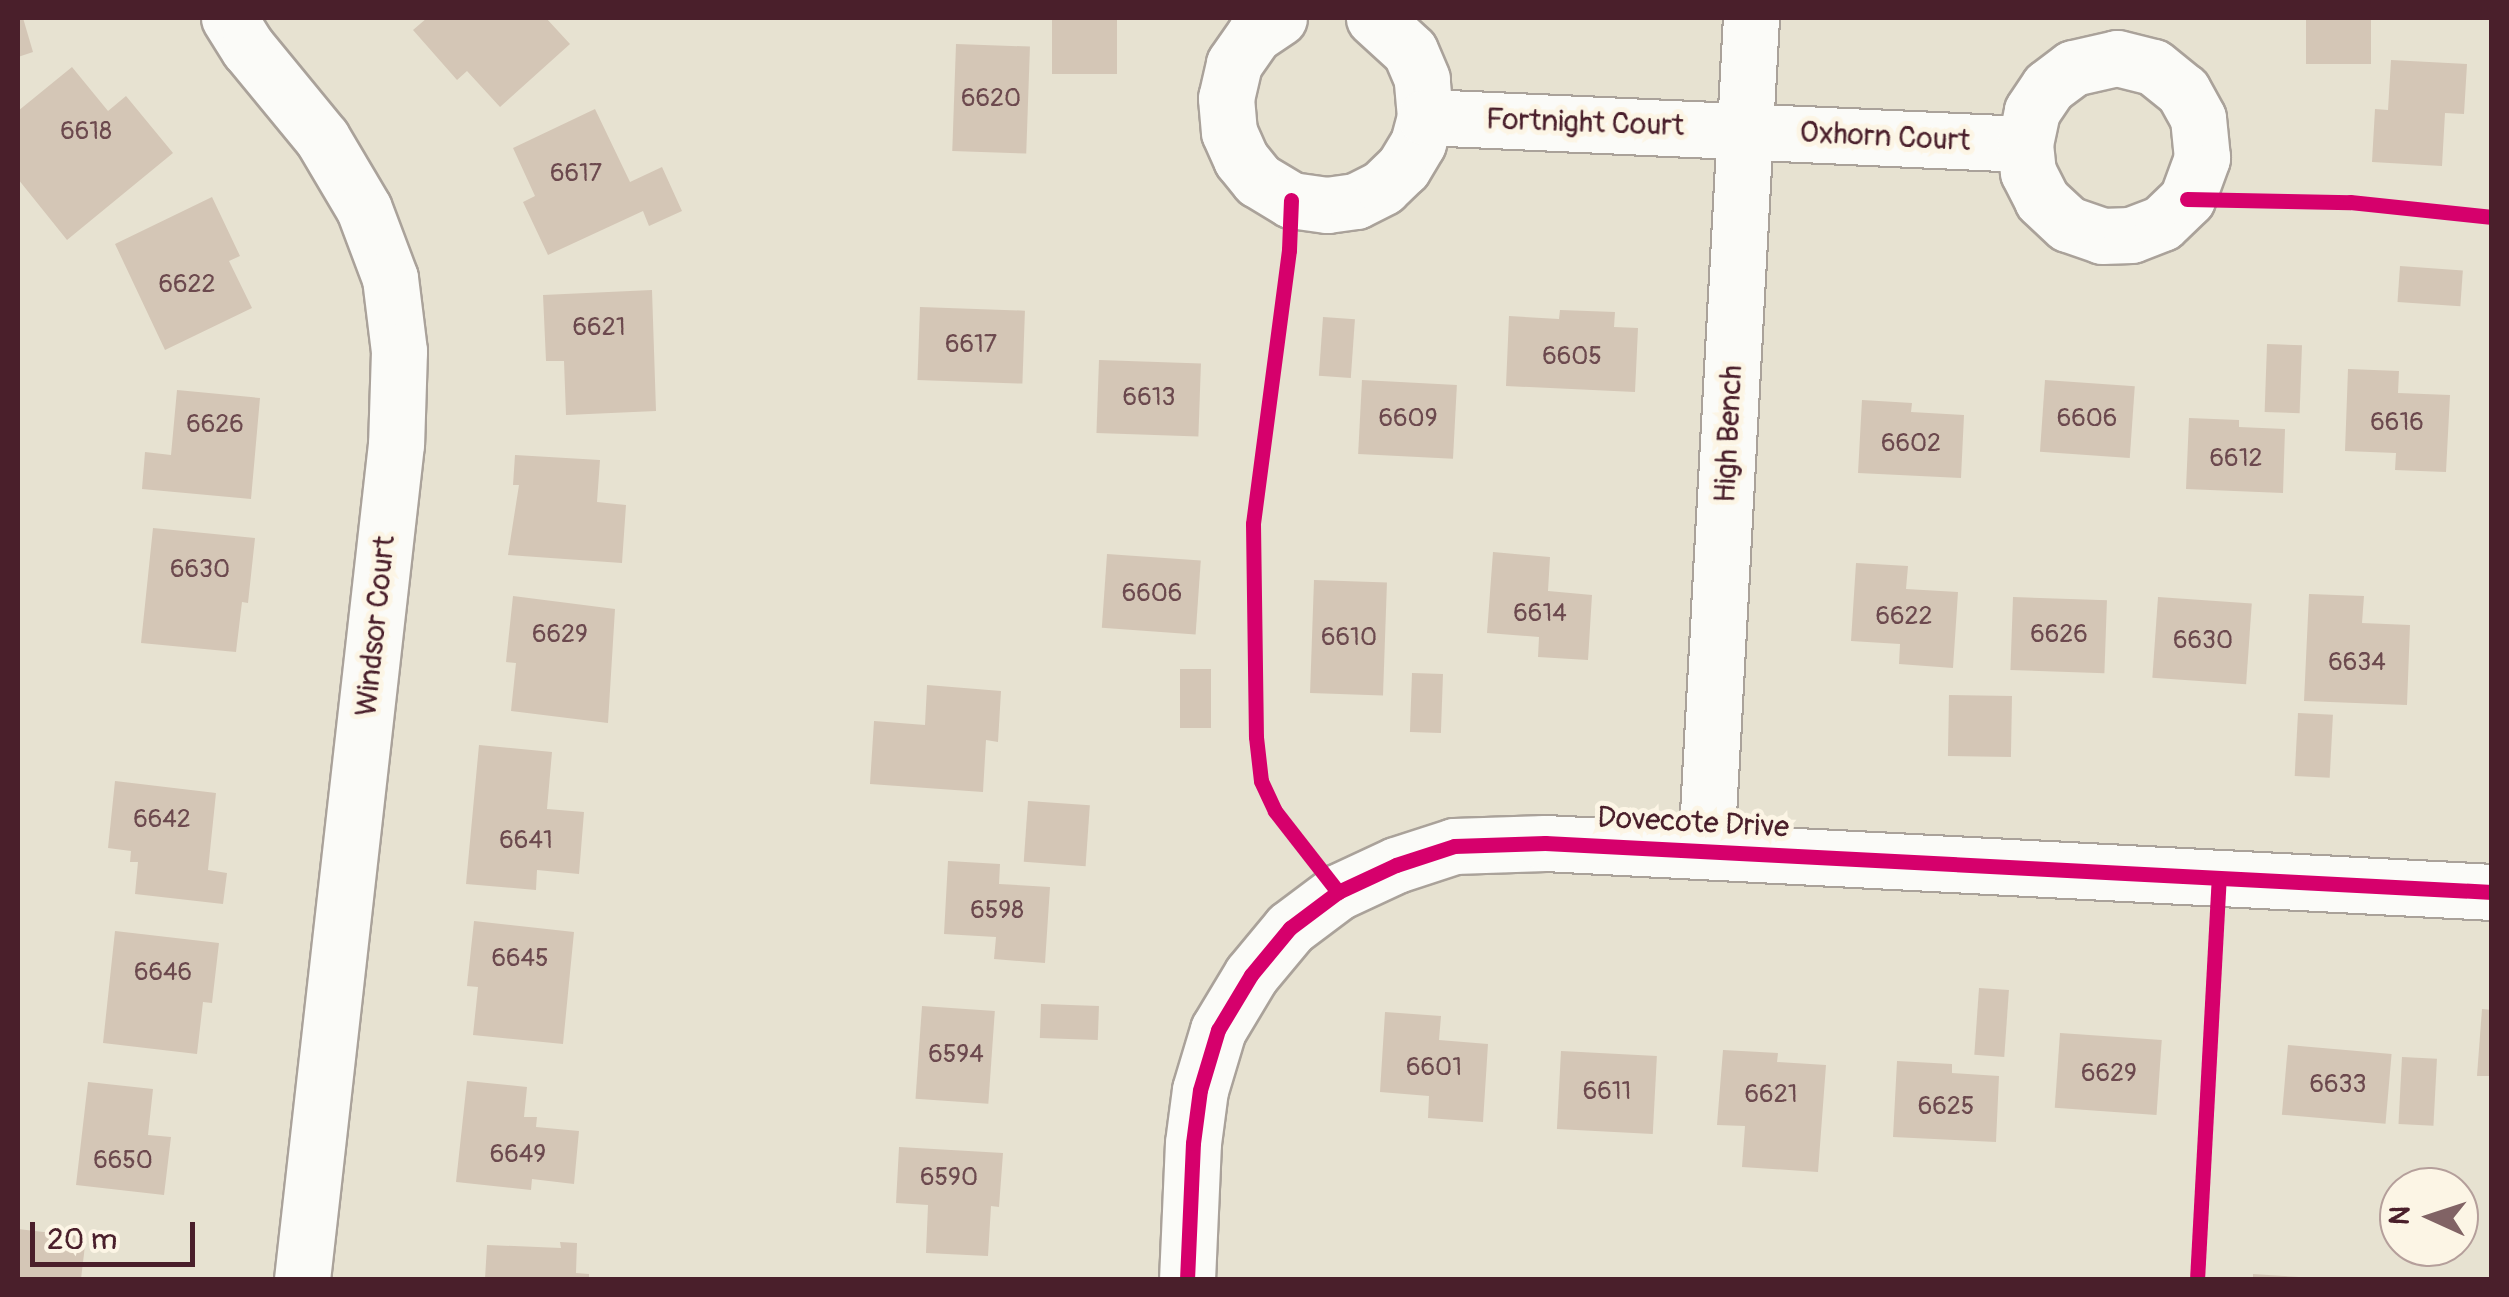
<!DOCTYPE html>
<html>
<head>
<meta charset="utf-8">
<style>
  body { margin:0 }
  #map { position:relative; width:2509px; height:1297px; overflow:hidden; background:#e7e2d1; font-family:Pangolin,sans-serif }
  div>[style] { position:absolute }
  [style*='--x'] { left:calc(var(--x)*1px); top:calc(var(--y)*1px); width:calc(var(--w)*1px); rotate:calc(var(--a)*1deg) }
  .building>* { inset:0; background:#d4c6b6; transform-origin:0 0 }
  .roads { filter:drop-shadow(2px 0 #aaa29a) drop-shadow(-2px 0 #aaa29a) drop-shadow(0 2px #aaa29a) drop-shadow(0 -2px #aaa29a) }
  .minor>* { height:55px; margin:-27.5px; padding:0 27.5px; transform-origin:27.5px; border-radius:27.5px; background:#fbfbf8 }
  .cycleway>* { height:15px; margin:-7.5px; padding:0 7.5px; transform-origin:7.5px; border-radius:7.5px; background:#d6006c }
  span { translate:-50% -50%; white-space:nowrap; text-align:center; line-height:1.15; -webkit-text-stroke:10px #fcf5e5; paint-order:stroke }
  .number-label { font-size:25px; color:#6c494e }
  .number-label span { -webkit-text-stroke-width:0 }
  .street-label { font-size:30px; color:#4a1f2b }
  .frame { position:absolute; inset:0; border:20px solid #4a1f2b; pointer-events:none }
  .north { position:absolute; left:2379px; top:1167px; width:100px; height:100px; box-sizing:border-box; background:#fcf5e5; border:2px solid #b59f9b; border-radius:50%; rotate:273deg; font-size:28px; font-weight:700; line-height:40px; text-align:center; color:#4a1f2b }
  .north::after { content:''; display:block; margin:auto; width:35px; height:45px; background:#816365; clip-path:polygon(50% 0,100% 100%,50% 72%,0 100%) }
  .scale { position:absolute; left:30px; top:1222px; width:165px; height:45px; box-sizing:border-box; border:5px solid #4a1f2b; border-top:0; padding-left:12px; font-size:30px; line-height:35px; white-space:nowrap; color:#4a1f2b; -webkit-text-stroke:8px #fcf5e5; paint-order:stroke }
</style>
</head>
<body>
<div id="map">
  <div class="building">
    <i style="clip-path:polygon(18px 18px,23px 18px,33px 52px,18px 57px)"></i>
    <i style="clip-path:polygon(427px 18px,546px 18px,570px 44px,500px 107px,467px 71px,457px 80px,413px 30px)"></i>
    <i style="left:1052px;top:18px;width:65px;height:56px"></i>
    <i style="left:2306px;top:18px;width:65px;height:46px"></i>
    <i style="left:956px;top:44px;width:74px;height:107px;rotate:2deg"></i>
    <i style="clip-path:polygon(2391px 60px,2467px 64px,2464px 114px,2445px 113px,2442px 166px,2372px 162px,2375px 109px,2388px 110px)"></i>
    <i style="clip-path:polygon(72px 67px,108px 111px,126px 96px,173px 153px,67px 240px,18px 179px,18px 111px)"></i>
    <i style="clip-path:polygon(595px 109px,630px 182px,662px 167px,682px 211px,649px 226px,643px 211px,548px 255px,523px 202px,535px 196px,513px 148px)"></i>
    <i style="clip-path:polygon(212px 197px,240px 256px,229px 261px,252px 308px,165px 350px,115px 244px)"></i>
    <i style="left:2400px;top:266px;width:63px;height:36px;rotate:4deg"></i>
    <i style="clip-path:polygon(652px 290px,656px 411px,566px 415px,564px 361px,546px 361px,543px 295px)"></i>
    <i style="left:920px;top:307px;width:105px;height:73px;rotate:2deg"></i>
    <i style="clip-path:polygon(1560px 310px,1615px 312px,1614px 327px,1638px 328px,1635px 392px,1506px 386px,1509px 316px,1559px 319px)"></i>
    <i style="left:1323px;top:317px;width:32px;height:59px;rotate:4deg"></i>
    <i style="left:2267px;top:344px;width:35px;height:68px;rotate:2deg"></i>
    <i style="left:1099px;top:360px;width:102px;height:73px;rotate:2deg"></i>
    <i style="clip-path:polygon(2348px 369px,2399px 371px,2398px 393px,2450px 395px,2446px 472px,2395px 470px,2396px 453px,2345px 451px)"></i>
    <i style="left:1362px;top:380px;width:95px;height:74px;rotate:3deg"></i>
    <i style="left:2045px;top:380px;width:90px;height:72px;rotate:4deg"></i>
    <i style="clip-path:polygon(177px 390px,260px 398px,251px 499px,142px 489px,145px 452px,171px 455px)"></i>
    <i style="clip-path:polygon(1862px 400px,1912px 403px,1911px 412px,1964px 415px,1961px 478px,1858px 473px)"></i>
    <i style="clip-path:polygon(2189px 418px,2239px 420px,2239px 427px,2285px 429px,2283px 493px,2186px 489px)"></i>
    <i style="clip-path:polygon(515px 455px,600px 460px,597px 502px,626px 505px,622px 563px,508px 555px,519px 485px,513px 485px)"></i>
    <i style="clip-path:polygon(153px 528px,255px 538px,248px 603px,242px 602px,236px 652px,141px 643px)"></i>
    <i style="clip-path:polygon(1493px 552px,1550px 557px,1548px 591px,1592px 595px,1588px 660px,1538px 657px,1539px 637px,1487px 633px)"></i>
    <i style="left:1107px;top:554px;width:94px;height:74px;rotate:4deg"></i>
    <i style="clip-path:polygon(1856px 563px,1908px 566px,1906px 589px,1958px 592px,1953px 668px,1899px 664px,1900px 644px,1851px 641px)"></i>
    <i style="left:1314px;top:580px;width:73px;height:113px;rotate:2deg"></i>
    <i style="clip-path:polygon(2309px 594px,2364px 596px,2362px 623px,2410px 625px,2407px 705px,2304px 701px)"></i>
    <i style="clip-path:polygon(513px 596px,615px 609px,608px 723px,511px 711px,516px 663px,506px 662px)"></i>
    <i style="left:2013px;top:597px;width:94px;height:73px;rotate:2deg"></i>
    <i style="left:2158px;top:597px;width:94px;height:81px;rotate:4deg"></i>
    <i style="left:1180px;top:669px;width:31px;height:59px"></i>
    <i style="left:1412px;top:673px;width:31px;height:59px;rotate:2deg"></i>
    <i style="clip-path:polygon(927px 685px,1001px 691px,998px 742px,986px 740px,983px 792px,870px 784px,874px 721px,925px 725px)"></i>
    <i style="left:1949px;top:695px;width:63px;height:61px;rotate:1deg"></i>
    <i style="left:2298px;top:713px;width:35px;height:63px;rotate:3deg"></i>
    <i style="clip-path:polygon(479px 745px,552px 752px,547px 809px,584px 812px,579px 874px,537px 870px,536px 890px,466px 884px)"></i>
    <i style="clip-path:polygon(115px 781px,216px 793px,208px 870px,227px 873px,223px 904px,135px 894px,138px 862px,130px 862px,131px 851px,108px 848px)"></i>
    <i style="left:1028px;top:801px;width:62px;height:61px;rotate:4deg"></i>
    <i style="clip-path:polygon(948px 861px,1000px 864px,999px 884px,1050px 887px,1045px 963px,994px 959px,996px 937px,944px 934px)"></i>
    <i style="clip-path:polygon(474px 921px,574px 932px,563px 1044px,473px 1035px,478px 987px,467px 986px)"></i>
    <i style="clip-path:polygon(115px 931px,219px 943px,212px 1003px,203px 1002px,197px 1054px,103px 1043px)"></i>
    <i style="left:1979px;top:988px;width:30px;height:67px;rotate:4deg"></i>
    <i style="left:1041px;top:1004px;width:58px;height:34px;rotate:2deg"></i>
    <i style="left:922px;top:1006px;width:73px;height:93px;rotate:4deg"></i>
    <i style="clip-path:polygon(2482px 1009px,2492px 1010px,2492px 1076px,2477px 1076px)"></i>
    <i style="clip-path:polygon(1385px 1012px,1441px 1016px,1439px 1040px,1488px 1044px,1483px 1122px,1428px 1118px,1429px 1096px,1380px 1092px)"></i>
    <i style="left:2060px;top:1033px;width:102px;height:75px;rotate:4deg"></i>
    <i style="left:2288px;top:1045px;width:104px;height:70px;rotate:5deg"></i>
    <i style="clip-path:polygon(1723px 1050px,1778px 1053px,1777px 1062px,1826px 1065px,1818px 1172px,1742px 1167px,1745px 1126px,1717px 1125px)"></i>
    <i style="left:1561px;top:1051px;width:96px;height:78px;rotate:3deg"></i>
    <i style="left:2402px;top:1057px;width:35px;height:67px;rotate:3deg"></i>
    <i style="clip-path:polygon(1897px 1061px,1952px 1064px,1952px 1073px,1999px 1076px,1996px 1142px,1893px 1137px)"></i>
    <i style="clip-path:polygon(467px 1081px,527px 1087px,524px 1117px,537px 1117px,536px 1127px,579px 1131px,574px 1184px,532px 1179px,531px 1190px,456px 1182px)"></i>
    <i style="clip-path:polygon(88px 1082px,153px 1089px,148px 1135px,171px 1137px,164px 1195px,76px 1185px)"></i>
    <i style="clip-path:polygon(899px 1147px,1003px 1153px,999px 1207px,991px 1206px,988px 1256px,926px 1253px,928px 1205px,896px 1203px)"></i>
    <i style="clip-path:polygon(18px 1229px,86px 1237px,81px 1279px,18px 1279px)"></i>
    <i style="clip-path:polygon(560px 1242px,577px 1243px,576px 1273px,589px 1274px,589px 1279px,485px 1279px,487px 1245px,561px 1248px)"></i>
    <i style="clip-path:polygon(2253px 1274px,2299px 1277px,2299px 1279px,2253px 1279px)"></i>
  </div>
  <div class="roads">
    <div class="minor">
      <i style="--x:229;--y:18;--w:36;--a:58"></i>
      <i style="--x:248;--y:48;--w:117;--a:50.6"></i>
      <i style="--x:322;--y:138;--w:82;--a:59.4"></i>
      <i style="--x:364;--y:209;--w:74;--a:69.4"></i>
      <i style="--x:390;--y:278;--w:74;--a:83"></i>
      <i style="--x:399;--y:351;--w:93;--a:91.8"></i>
      <i style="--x:396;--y:444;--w:841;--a:96.42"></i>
      <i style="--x:1279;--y:18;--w:30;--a:146"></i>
      <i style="--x:1254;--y:35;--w:35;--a:125"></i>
      <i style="--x:1234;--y:64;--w:35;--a:103"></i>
      <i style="--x:1226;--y:98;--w:34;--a:85"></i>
      <i style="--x:1229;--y:132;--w:30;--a:66"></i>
      <i style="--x:1241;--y:159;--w:27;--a:51"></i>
      <i style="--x:1258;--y:180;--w:39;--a:31"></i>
      <i style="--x:1291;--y:200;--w:36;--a:8"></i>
      <i style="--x:1327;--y:205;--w:29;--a:-8"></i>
      <i style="--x:1356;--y:201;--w:30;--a:-27"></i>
      <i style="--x:1383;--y:187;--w:28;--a:-44"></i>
      <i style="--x:1403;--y:168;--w:29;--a:-59"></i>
      <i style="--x:1418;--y:143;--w:27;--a:-75"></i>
      <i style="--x:1425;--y:117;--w:38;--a:-95"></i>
      <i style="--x:1422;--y:79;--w:30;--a:-113"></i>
      <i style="--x:1410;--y:51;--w:49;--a:-137.5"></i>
      <i style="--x:1425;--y:117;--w:601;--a:2.58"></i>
      <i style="--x:2025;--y:144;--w:28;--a:84"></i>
      <i style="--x:2028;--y:172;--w:31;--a:63"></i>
      <i style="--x:2042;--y:200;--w:35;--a:43"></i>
      <i style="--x:2068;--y:224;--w:36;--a:19"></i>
      <i style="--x:2102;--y:236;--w:29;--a:-2"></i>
      <i style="--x:2131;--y:235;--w:33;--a:-21"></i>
      <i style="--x:2162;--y:223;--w:35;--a:-44"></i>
      <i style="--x:2187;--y:199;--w:44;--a:-69.9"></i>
      <i style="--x:2202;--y:158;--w:40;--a:-95.7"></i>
      <i style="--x:2198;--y:118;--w:31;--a:-119"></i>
      <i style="--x:2183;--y:91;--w:38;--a:-141"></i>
      <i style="--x:2153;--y:67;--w:37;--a:-166"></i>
      <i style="--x:2117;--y:58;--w:45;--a:167.2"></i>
      <i style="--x:2073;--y:68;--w:31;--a:143"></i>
      <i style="--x:2048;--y:87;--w:29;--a:124"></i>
      <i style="--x:2032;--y:111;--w:34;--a:102"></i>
      <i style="--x:1706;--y:851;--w:834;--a:-86.91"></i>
      <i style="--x:1187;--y:1280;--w:137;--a:-87.5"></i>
      <i style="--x:1193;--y:1143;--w:53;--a:-82.5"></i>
      <i style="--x:1200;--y:1090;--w:63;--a:-73.3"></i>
      <i style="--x:1218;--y:1030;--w:64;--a:-59"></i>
      <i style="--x:1251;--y:975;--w:61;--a:-50.3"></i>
      <i style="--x:1290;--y:928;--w:60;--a:-36.9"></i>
      <i style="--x:1338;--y:892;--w:64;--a:-25"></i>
      <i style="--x:1396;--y:865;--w:61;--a:-18.1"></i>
      <i style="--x:1454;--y:846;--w:91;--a:-1.9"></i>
      <i style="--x:1545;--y:843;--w:948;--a:2.96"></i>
    </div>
  </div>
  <div class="cycleway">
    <i style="--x:2187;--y:199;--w:163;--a:1.1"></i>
    <i style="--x:2350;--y:202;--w:143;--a:6"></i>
    <i style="--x:1291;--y:200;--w:50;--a:92.3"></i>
    <i style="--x:1289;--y:250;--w:276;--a:97.5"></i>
    <i style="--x:1253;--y:524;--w:213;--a:89.2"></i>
    <i style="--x:1256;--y:737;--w:44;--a:83.5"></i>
    <i style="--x:1261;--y:781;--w:33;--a:65"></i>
    <i style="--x:1275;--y:811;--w:103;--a:52.1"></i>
    <i style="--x:1187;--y:1280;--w:137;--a:-87.5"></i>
    <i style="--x:1193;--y:1143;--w:53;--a:-82.5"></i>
    <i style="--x:1200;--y:1090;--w:63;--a:-73.3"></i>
    <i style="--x:1218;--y:1030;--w:64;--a:-59"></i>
    <i style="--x:1251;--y:975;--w:61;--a:-50.3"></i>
    <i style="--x:1290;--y:928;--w:60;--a:-36.9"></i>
    <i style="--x:1338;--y:892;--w:64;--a:-25"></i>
    <i style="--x:1396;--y:865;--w:61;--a:-18.1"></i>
    <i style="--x:1454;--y:846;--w:91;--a:-1.9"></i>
    <i style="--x:1545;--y:843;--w:948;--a:2.96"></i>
    <i style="--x:2197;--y:1280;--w:401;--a:-86.9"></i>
  </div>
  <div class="number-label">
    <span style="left:991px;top:99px">6620</span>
    <span style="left:86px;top:132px">6618</span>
    <span style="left:576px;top:174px">6617</span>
    <span style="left:187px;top:285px">6622</span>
    <span style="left:599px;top:328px">6621</span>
    <span style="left:971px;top:345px">6617</span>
    <span style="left:1572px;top:357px">6605</span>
    <span style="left:1149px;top:398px">6613</span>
    <span style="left:1408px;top:419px">6609</span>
    <span style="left:2087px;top:419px">6606</span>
    <span style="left:2397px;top:423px">6616</span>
    <span style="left:215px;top:425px">6626</span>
    <span style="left:1911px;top:444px">6602</span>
    <span style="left:2236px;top:459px">6612</span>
    <span style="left:200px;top:570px">6630</span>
    <span style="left:1152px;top:594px">6606</span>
    <span style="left:1540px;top:614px">6614</span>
    <span style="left:1904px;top:617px">6622</span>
    <span style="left:560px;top:635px">6629</span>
    <span style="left:2059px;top:635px">6626</span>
    <span style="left:1349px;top:638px">6610</span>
    <span style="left:2203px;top:641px">6630</span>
    <span style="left:2357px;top:663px">6634</span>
    <span style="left:162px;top:820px">6642</span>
    <span style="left:526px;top:841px">6641</span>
    <span style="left:997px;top:911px">6598</span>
    <span style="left:520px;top:959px">6645</span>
    <span style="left:163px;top:973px">6646</span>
    <span style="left:956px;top:1055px">6594</span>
    <span style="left:1434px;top:1068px">6601</span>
    <span style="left:2109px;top:1074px">6629</span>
    <span style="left:2338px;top:1085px">6633</span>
    <span style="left:1607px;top:1092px">6611</span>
    <span style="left:1771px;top:1095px">6621</span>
    <span style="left:1946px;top:1107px">6625</span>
    <span style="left:518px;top:1155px">6649</span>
    <span style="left:123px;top:1161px">6650</span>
    <span style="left:949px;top:1178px">6590</span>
  </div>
  <div class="street-label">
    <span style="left:1585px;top:123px;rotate:2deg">Fortnight Court</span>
    <span style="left:1885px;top:137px;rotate:3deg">Oxhorn Court</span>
    <span style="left:1729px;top:434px;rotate:-87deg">High Bench</span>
    <span style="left:376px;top:626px;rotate:-84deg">Windsor Court</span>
    <span style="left:1693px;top:823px;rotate:3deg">Dovecote Drive</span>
  </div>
  <div class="frame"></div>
  <div class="north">N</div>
  <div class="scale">20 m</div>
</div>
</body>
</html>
